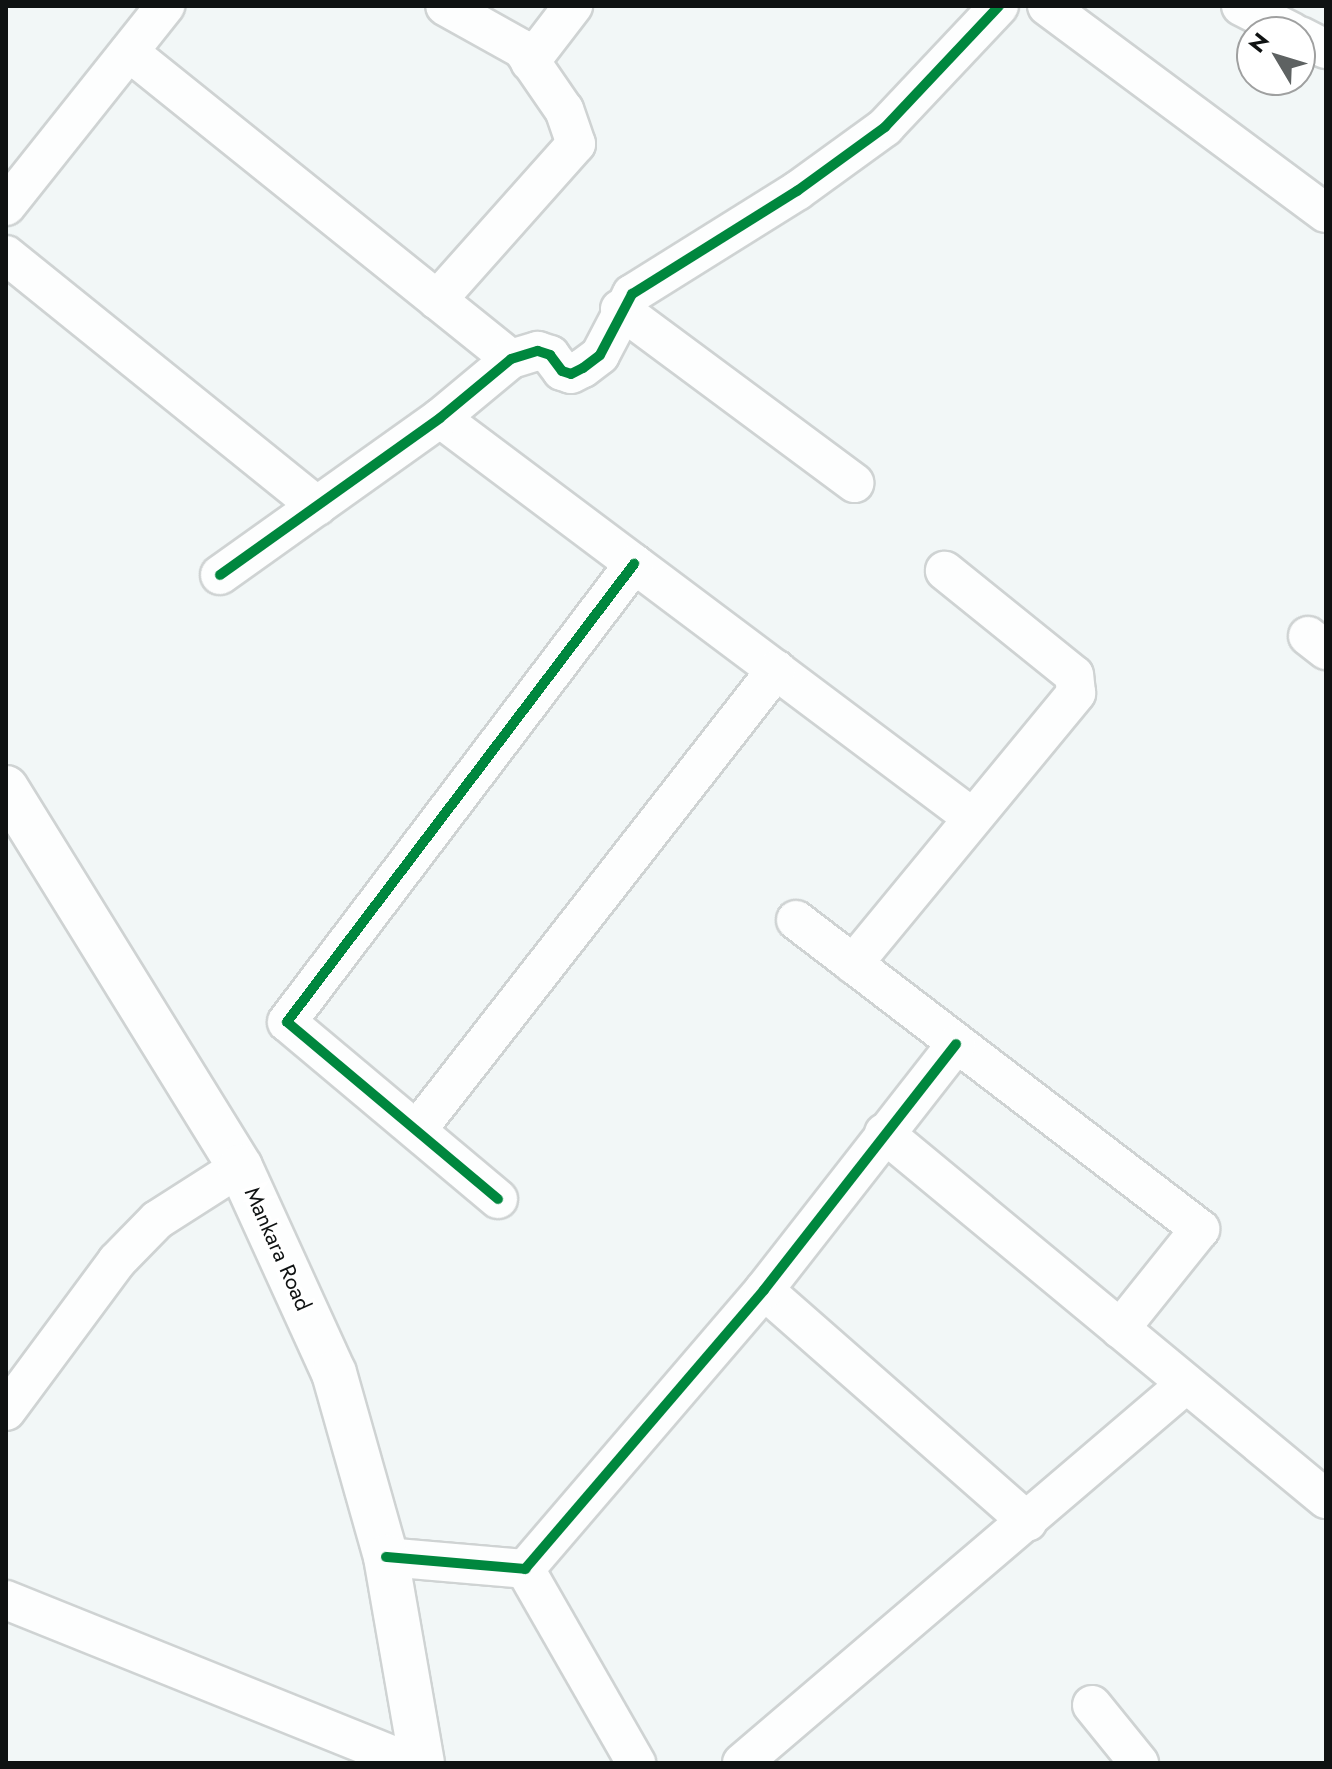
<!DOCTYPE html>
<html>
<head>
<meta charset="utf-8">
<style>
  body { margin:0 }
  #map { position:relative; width:1332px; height:1769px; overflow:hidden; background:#f2f7f7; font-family:Jost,sans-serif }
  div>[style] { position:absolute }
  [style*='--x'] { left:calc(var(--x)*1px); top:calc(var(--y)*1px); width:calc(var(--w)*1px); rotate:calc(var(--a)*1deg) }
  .roads { filter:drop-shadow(2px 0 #cfd3d3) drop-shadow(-2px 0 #cfd3d3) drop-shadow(0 2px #cfd3d3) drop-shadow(0 -2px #cfd3d3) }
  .minor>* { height:38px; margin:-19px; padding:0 19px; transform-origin:19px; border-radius:19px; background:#fdfefe }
  .primary>* { height:44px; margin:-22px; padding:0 22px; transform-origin:22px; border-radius:22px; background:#fdfefe }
  .cycleway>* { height:10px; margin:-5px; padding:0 5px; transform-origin:5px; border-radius:5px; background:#00873e }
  span { translate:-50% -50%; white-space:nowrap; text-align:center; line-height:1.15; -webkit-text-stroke:7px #fff; paint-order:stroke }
  .street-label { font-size:22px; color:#0f1212 }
  .frame { position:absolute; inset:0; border:8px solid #0f1212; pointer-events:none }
  .north { position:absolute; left:1236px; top:16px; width:80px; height:80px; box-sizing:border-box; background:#fff; border:2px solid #9fa0a0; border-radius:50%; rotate:308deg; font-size:22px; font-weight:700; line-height:32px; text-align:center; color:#0f1212 }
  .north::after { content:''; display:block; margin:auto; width:28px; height:36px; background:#5e6262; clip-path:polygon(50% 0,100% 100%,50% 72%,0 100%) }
</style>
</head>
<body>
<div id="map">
  <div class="roads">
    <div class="minor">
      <i style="--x:1047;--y:6;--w:347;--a:36.6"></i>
      <i style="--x:1241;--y:6;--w:57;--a:27"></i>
      <i style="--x:1300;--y:36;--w:29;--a:27"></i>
      <i style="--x:129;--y:52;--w:490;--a:38.8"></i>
      <i style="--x:530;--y:62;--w:71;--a:-52.5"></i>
      <i style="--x:6;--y:206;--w:256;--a:-51.5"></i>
      <i style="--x:6;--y:255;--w:400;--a:38.9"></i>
      <i style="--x:437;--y:300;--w:209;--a:-48.3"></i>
      <i style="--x:576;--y:144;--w:36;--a:-109"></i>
      <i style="--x:564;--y:110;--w:74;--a:-124.5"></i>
      <i style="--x:522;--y:49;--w:88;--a:-150.8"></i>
      <i style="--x:620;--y:309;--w:292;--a:36.6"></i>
      <i style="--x:440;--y:418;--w:666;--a:36.89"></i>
      <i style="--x:220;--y:575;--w:270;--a:-35.5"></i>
      <i style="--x:440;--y:418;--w:92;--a:-39.7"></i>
      <i style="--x:511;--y:359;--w:28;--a:-17"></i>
      <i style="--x:538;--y:351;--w:13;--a:18"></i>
      <i style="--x:550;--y:355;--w:20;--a:53"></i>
      <i style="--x:562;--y:371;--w:9;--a:18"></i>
      <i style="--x:571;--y:374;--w:13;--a:-27"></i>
      <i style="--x:583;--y:368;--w:21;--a:-37"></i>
      <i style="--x:600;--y:355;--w:69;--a:-62.3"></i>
      <i style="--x:632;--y:294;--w:195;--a:-32"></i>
      <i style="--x:797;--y:191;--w:109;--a:-36"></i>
      <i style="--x:885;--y:127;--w:166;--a:-46.7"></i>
      <i style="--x:1308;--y:636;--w:23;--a:38"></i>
      <i style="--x:796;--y:920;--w:509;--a:37.41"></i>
      <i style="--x:1200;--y:1229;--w:128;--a:128.7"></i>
      <i style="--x:853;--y:964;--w:351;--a:-50.5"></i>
      <i style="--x:1076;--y:693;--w:18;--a:-96"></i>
      <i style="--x:1074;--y:675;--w:166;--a:-141.1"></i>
      <i style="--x:417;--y:1130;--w:584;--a:-52.03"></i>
      <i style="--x:884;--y:1133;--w:574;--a:39.63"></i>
      <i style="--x:498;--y:1199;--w:275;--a:-140"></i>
      <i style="--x:287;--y:1022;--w:575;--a:-52.85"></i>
      <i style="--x:764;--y:1290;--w:351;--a:41.3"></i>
      <i style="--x:6;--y:1411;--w:187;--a:-53.5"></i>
      <i style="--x:117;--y:1261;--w:57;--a:-45.7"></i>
      <i style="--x:157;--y:1220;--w:98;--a:-32.6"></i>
      <i style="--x:386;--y:1557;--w:140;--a:4.9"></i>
      <i style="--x:525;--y:1569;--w:367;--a:-49.4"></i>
      <i style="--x:764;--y:1290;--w:312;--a:-52"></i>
      <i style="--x:525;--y:1569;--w:224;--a:60.2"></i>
      <i style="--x:6;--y:1600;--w:437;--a:21.9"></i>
      <i style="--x:1092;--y:1705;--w:75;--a:51"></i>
      <i style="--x:742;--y:1763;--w:584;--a:-40.48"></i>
    </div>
    <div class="primary">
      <i style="--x:6;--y:788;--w:445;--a:58.3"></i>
      <i style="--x:240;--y:1167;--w:226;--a:65.5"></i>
      <i style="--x:334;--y:1373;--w:191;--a:74.2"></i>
      <i style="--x:386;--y:1557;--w:209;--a:80.1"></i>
    </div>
  </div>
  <div class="cycleway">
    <i style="--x:220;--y:575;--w:270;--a:-35.5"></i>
    <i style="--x:440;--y:418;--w:92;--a:-39.7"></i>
    <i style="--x:511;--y:359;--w:28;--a:-17"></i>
    <i style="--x:538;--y:351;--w:13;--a:18"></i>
    <i style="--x:550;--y:355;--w:20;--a:53"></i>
    <i style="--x:562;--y:371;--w:9;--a:18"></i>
    <i style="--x:571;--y:374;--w:13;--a:-27"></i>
    <i style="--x:583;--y:368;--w:21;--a:-37"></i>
    <i style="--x:600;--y:355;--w:69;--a:-62.3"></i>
    <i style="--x:632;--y:294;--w:195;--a:-32"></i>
    <i style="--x:797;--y:191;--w:109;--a:-36"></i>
    <i style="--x:885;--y:127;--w:166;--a:-46.7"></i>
    <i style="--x:498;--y:1199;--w:275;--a:-140"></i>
    <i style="--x:287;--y:1022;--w:575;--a:-52.85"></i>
    <i style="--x:386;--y:1557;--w:140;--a:4.9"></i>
    <i style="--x:525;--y:1569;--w:367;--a:-49.4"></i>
    <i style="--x:764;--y:1290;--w:312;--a:-52"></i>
  </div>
  <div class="street-label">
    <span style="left:278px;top:1249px;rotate:66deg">Mankara Road</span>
  </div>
  <div class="frame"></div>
  <div class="north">N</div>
</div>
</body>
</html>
